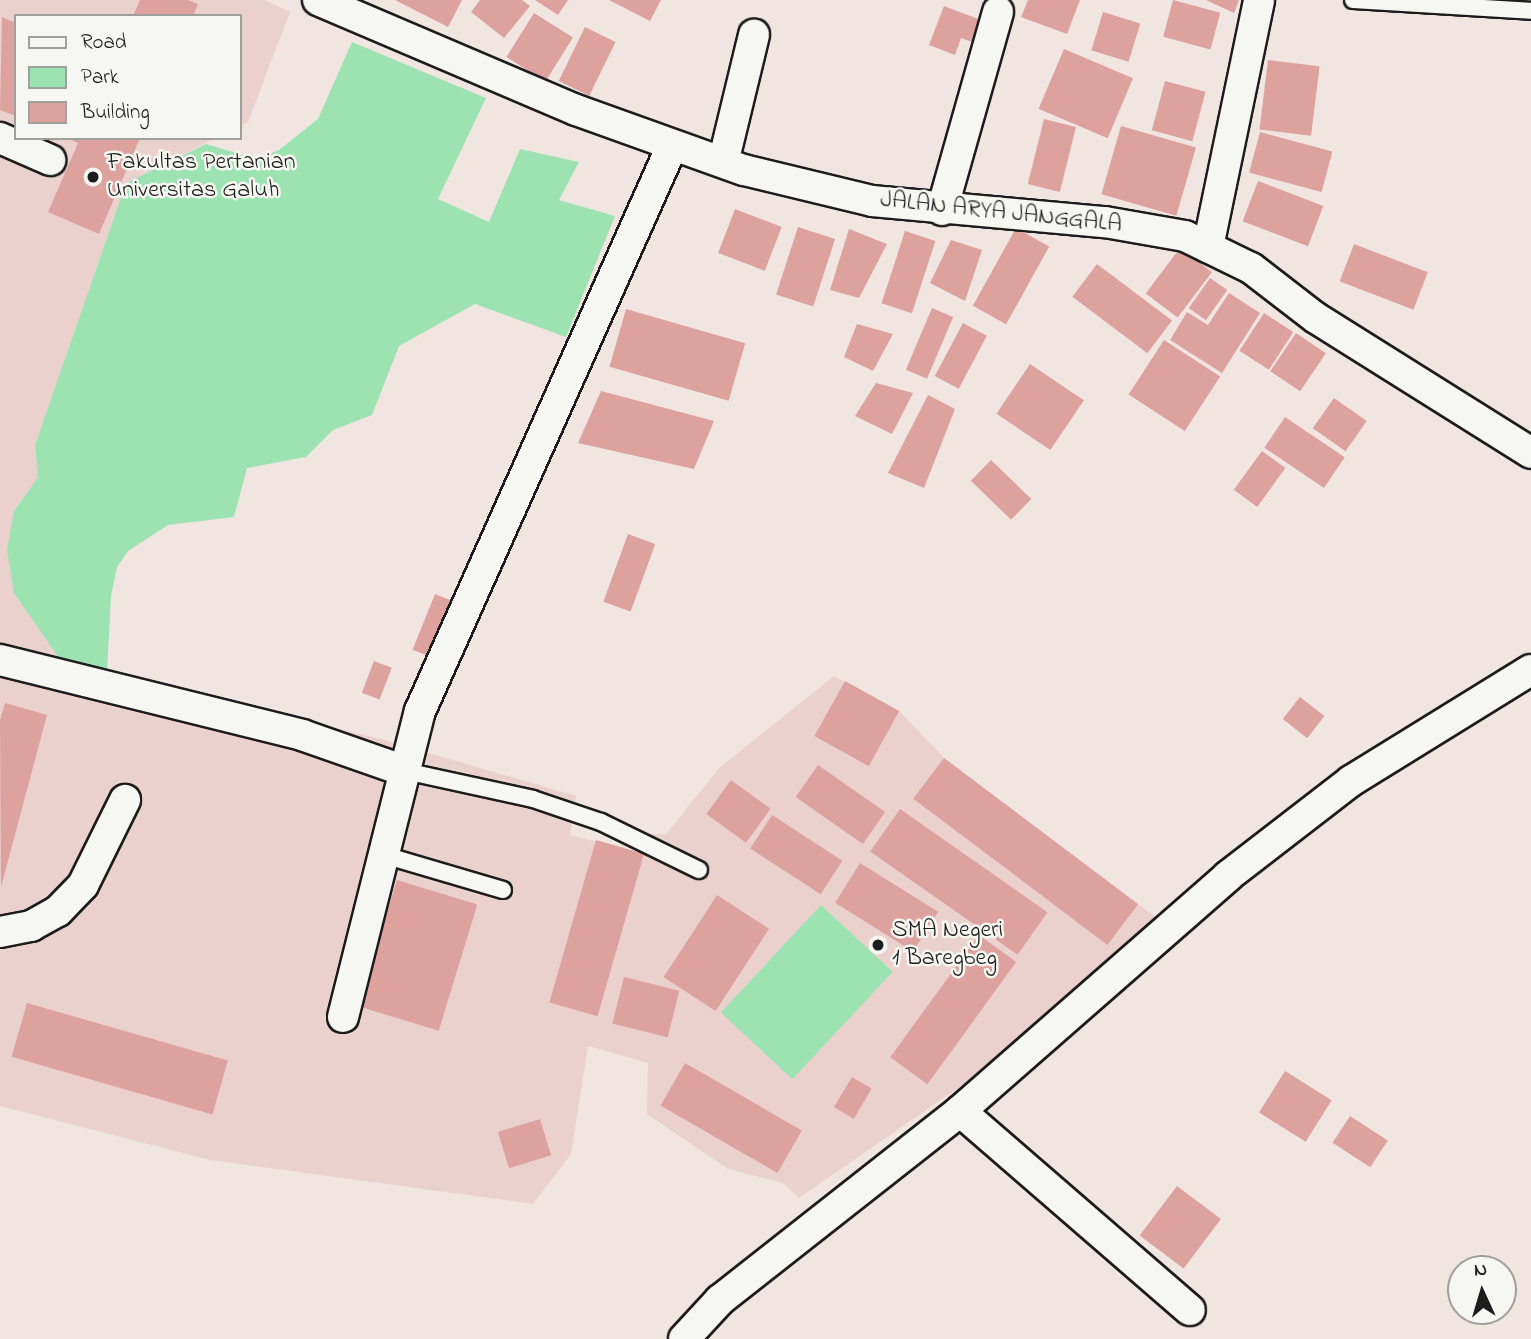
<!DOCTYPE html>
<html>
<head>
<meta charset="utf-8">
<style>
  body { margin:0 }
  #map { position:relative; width:1531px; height:1339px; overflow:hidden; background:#f1e5e1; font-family:"Indie Flower",sans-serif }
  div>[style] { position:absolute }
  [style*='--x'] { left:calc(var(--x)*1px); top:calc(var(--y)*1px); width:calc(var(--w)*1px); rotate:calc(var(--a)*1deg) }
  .built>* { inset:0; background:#ebd1cd }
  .green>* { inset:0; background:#9ce3b1; transform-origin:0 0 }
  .building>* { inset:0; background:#dda29d; transform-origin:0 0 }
  .roads { filter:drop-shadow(2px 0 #1c1c1c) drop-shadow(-2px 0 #1c1c1c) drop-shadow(0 2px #1c1c1c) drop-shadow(0 -2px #1c1c1c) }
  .lane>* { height:16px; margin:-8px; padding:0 8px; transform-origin:8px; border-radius:8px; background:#f6f6f2 }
  .street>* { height:30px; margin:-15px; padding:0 15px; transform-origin:15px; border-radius:15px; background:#f6f6f2 }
  .dots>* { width:19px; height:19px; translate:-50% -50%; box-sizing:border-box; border:4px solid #f6f6f2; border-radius:50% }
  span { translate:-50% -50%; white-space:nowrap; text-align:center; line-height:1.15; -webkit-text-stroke:5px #f6f6f2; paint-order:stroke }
  .poi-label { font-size:24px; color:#1c1c1c }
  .left { translate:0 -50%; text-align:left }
  .street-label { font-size:24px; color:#1c1c1c }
  .legend { position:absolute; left:14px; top:14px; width:228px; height:126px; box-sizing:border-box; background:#f6f6f2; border:2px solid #9f9f9c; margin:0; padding:9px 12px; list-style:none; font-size:21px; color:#1c1c1c }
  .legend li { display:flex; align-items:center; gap:14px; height:35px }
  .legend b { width:35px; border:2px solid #9f9f9c }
  .north { position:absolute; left:1447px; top:1255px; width:70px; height:70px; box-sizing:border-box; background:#f6f6f2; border:2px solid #9f9f9c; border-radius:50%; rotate:356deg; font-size:19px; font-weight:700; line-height:28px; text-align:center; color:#1c1c1c }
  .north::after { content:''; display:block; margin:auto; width:24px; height:32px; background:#1c1c1c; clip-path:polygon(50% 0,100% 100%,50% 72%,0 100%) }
</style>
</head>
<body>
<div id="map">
  <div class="built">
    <i style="clip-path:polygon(0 0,264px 0,290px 12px,248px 122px,240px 126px,240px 16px,16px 16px,16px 138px,216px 138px,126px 183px,35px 445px,38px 477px,14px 511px,107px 673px,381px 739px,576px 796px,570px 835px,644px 854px,650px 834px,666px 834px,719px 768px,834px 676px,899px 711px,944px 758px,1165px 924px,974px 1077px,799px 1198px,783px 1183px,728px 1169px,647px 1114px,648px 1063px,588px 1046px,571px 1154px,533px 1204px,210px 1160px,0 1106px)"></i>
  </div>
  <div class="green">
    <i style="clip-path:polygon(352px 42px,486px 98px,438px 199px,489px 222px,520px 149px,579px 162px,559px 200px,615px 216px,566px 337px,475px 304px,399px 346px,372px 415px,333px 430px,306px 457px,247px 468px,234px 517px,168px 525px,128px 551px,117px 567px,111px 596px,107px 673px,61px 661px,14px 593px,7px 550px,14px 511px,38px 477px,35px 445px,126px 183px,206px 144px,256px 159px,279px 150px,318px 119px)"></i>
    <i style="left:821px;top:905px;width:98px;height:147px;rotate:43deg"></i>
  </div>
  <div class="building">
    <i style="clip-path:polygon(140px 0,188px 0,198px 4px,193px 16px,133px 16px)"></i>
    <i style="clip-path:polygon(395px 0,462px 0,448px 27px)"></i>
    <i style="clip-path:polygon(480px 0,522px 0,530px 6px,504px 38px,471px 12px)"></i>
    <i style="clip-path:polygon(535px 0,568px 0,558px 15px)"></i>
    <i style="clip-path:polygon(609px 0,661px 0,650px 21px)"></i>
    <i style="clip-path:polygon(1028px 0,1080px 0,1067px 34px,1021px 17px)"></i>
    <i style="left:1173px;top:0;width:49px;height:38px;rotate:15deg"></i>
    <i style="clip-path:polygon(1206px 0,1239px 0,1234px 13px)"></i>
    <i style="clip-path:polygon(944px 6px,989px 23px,981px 45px,961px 38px,955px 55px,929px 45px)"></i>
    <i style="left:1103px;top:12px;width:39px;height:40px;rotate:17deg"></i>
    <i style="left:534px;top:13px;width:46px;height:52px;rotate:32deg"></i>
    <i style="clip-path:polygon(2px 17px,16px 23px,16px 116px,0 110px)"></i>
    <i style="left:585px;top:27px;width:34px;height:60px;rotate:26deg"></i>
    <i style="left:1064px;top:49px;width:75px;height:65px;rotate:23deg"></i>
    <i style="left:1268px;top:60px;width:52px;height:70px;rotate:7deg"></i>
    <i style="left:1165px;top:81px;width:42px;height:51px;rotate:15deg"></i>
    <i style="left:1044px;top:119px;width:33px;height:67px;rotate:14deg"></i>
    <i style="left:1121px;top:126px;width:78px;height:71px;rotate:16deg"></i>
    <i style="left:1260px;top:132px;width:75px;height:42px;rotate:15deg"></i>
    <i style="clip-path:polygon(67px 138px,140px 138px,99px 234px,48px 212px,78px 143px)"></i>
    <i style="left:1258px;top:181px;width:70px;height:43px;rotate:21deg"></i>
    <i style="left:735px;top:209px;width:50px;height:47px;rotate:21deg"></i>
    <i style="left:798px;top:227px;width:39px;height:71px;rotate:18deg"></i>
    <i style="left:1016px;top:228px;width:38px;height:89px;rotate:29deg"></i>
    <i style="clip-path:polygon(849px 229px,887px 244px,859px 298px,830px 290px)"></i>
    <i style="left:905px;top:231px;width:32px;height:76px;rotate:18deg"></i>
    <i style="clip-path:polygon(951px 240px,982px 250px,965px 301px,930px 283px)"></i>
    <i style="left:1354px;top:244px;width:79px;height:40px;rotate:21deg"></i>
    <i style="left:1180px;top:248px;width:40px;height:57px;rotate:37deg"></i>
    <i style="left:1097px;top:264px;width:94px;height:41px;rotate:37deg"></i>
    <i style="left:1210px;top:278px;width:21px;height:37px;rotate:35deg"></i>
    <i style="clip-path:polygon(1229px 293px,1260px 313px,1222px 373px,1170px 340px,1187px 312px,1208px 325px)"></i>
    <i style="left:932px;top:308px;width:23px;height:67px;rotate:23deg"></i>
    <i style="left:626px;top:309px;width:124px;height:60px;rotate:16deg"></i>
    <i style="left:1264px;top:313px;width:35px;height:45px;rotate:33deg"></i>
    <i style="left:963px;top:323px;width:27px;height:60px;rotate:28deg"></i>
    <i style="clip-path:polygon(857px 324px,893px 334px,873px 371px,844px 357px)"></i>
    <i style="left:1296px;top:333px;width:36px;height:46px;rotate:34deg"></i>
    <i style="left:1164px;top:340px;width:67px;height:65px;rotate:33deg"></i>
    <i style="left:1030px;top:364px;width:65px;height:60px;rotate:34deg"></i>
    <i style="clip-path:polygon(876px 383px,913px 393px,892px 434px,855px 416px)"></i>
    <i style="clip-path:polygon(601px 391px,714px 421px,694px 469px,578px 443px)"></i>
    <i style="clip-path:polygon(928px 395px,955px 409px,924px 488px,888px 473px)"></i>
    <i style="left:1334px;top:398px;width:40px;height:37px;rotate:35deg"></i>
    <i style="left:1285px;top:417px;width:72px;height:37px;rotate:34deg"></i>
    <i style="left:1262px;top:451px;width:29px;height:48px;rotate:36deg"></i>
    <i style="left:991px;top:460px;width:56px;height:29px;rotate:44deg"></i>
    <i style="left:628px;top:534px;width:29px;height:72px;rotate:20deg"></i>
    <i style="left:435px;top:594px;width:24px;height:60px;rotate:22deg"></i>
    <i style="left:374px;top:661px;width:19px;height:34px;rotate:21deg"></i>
    <i style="left:845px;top:681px;width:62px;height:63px;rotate:29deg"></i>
    <i style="left:1300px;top:697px;width:31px;height:28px;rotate:38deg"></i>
    <i style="clip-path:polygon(5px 703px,47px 715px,1px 887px,0 720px)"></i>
    <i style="left:944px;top:758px;width:243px;height:51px;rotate:37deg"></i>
    <i style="left:818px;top:765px;width:82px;height:39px;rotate:35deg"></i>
    <i style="left:731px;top:780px;width:49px;height:42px;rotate:36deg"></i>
    <i style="left:900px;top:809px;width:180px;height:52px;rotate:35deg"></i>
    <i style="left:772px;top:815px;width:84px;height:40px;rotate:33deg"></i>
    <i style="left:596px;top:840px;width:50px;height:169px;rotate:16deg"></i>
    <i style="left:860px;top:863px;width:92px;height:47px;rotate:32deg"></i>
    <i style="left:397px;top:880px;width:84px;height:132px;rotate:17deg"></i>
    <i style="left:717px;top:895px;width:62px;height:98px;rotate:33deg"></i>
    <i style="left:979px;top:935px;width:46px;height:151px;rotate:36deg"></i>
    <i style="left:624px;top:977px;width:57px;height:48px;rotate:14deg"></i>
    <i style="left:27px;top:1003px;width:209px;height:56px;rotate:16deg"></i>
    <i style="left:685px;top:1063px;width:135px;height:49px;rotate:30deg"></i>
    <i style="left:1285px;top:1071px;width:55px;height:49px;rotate:32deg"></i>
    <i style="left:852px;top:1077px;width:23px;height:35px;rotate:31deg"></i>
    <i style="left:1350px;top:1116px;width:45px;height:32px;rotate:33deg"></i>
    <i style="left:540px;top:1119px;width:38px;height:44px;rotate:73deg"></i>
    <i style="left:1177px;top:1186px;width:55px;height:62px;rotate:37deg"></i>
  </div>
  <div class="roads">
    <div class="lane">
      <i style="--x:1353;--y:0;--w:178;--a:3.5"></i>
      <i style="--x:405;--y:771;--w:131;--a:12.3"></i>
      <i style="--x:533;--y:799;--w:72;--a:18.7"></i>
      <i style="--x:601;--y:822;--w:109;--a:26.1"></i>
      <i style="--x:384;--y:855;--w:124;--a:16.4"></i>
    </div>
    <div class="street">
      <i style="--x:318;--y:0;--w:280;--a:23.1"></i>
      <i style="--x:576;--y:110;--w:178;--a:19.7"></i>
      <i style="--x:744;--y:170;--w:132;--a:13.6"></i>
      <i style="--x:872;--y:201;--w:234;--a:5.2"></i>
      <i style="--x:1105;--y:222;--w:81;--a:9.9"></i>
      <i style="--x:1185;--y:236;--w:73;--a:25.9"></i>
      <i style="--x:1251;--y:268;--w:82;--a:37.6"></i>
      <i style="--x:1316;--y:318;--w:254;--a:32.1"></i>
      <i style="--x:0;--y:138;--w:55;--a:23.7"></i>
      <i style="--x:724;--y:159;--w:128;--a:-76.4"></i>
      <i style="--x:942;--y:210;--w:206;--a:-74.2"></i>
      <i style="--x:1208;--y:247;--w:252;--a:-78.3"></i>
      <i style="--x:0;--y:660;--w:311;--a:13.9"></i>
      <i style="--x:302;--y:735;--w:109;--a:19.3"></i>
      <i style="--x:0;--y:932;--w:32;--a:-11"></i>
      <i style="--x:31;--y:926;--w:31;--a:-29"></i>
      <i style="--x:58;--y:911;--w:36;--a:-46"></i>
      <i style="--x:83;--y:885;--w:95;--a:-63.7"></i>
      <i style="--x:343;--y:1017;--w:316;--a:-75.9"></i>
      <i style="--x:420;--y:711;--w:619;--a:-65.96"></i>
      <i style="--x:960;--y:1111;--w:304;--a:40.9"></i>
      <i style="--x:684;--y:1339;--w:53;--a:-47.3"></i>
      <i style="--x:720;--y:1300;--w:305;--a:-38.2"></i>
      <i style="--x:960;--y:1111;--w:356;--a:-41.2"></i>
      <i style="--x:1228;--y:876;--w:155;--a:-37.7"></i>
      <i style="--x:1351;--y:781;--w:211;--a:-31.7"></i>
    </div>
  </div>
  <div class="dots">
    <i style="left:93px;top:177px;background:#1c1c1c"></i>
    <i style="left:878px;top:945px;background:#1c1c1c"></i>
  </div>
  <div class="poi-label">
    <span class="left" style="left:107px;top:177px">Fakultas Pertanian<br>Universitas Galuh</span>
    <span class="left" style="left:892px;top:945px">SMA Negeri<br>1 Baregbeg</span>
  </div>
  <div class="street-label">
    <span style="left:1001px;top:213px;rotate:6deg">JALAN ARYA JANGGALA</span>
  </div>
  <ul class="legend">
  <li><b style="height:9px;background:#f6f6f2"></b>Road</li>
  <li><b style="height:19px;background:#9ce3b1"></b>Park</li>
  <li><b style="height:19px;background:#dda29d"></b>Building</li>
  </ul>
  <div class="north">N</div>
</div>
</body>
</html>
